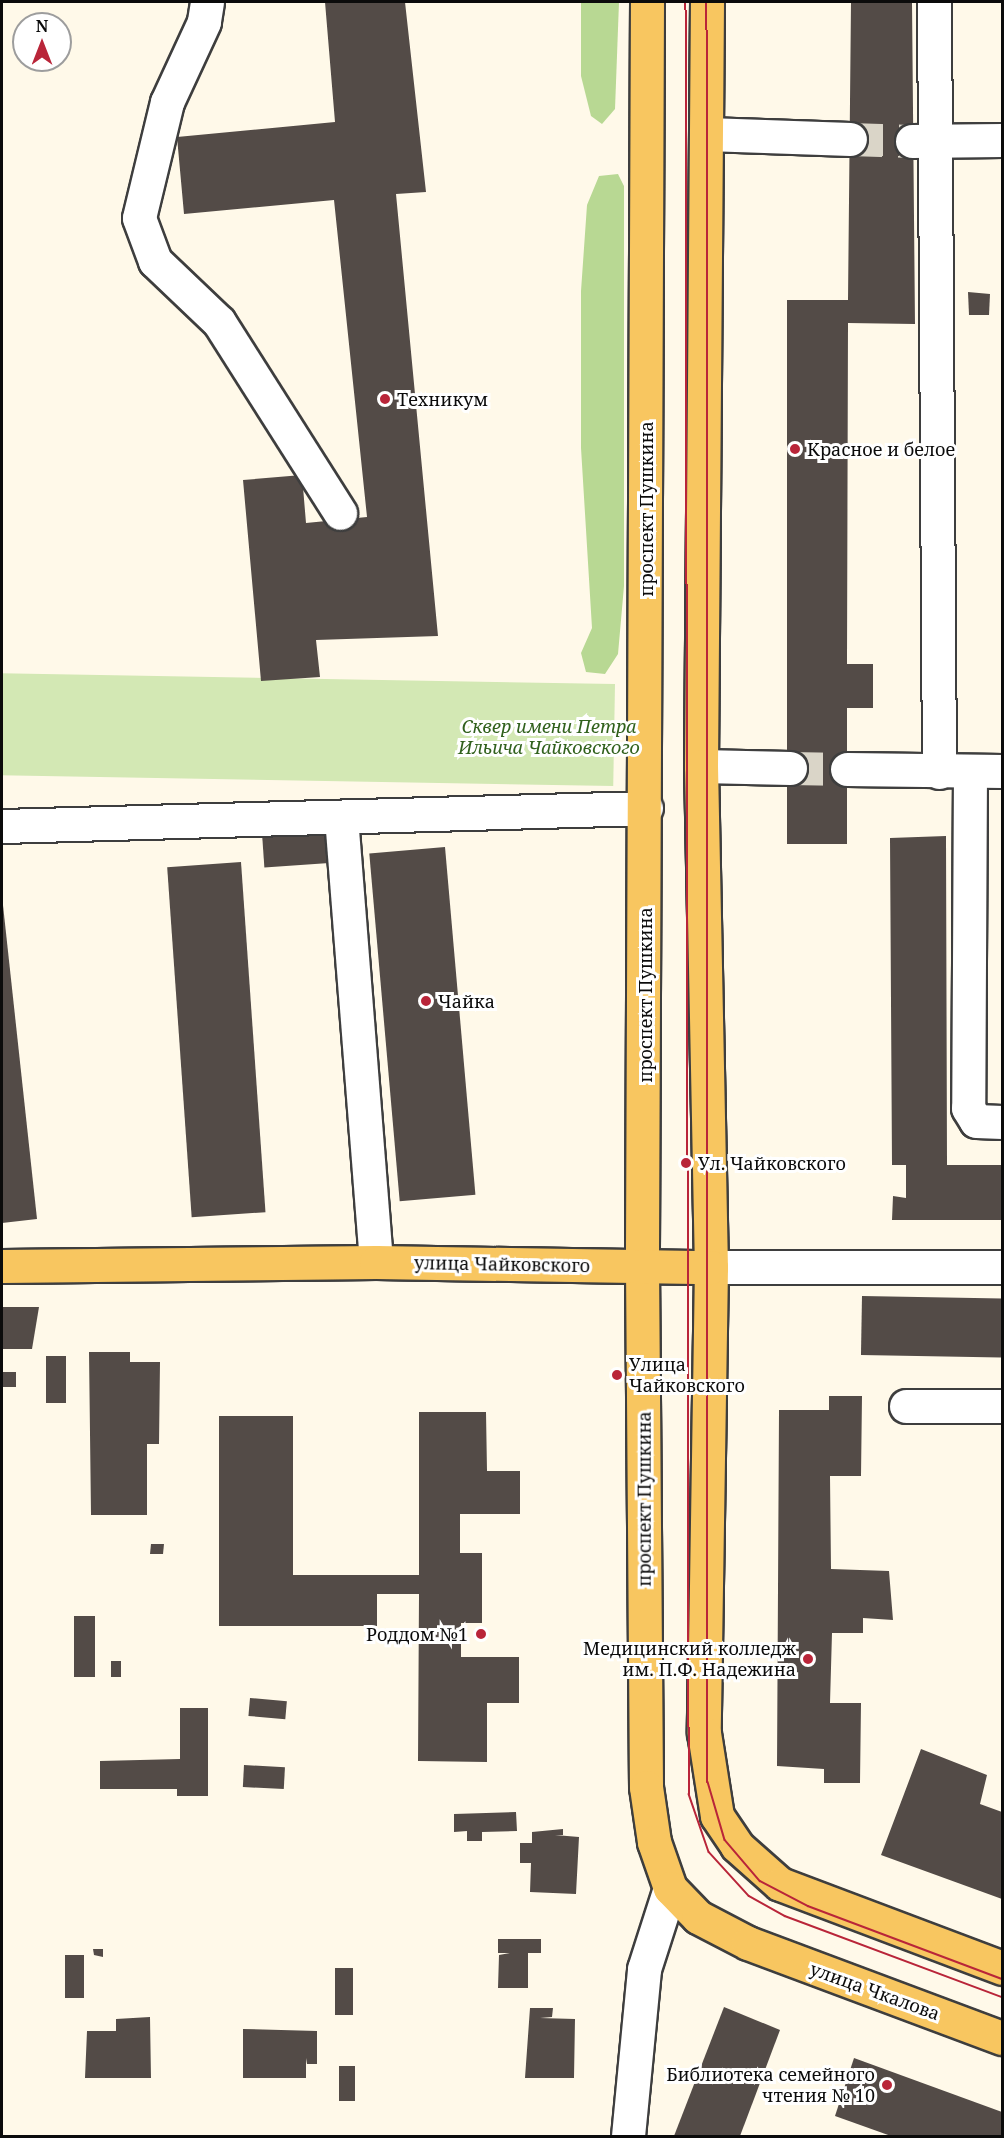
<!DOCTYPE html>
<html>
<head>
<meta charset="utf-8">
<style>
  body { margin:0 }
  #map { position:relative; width:1004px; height:2138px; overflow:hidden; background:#fff9e9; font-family:"Noto Serif",serif }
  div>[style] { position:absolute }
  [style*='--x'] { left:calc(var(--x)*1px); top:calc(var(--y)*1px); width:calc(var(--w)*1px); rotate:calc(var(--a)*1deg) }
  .green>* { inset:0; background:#d3e8b4; transform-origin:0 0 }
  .forest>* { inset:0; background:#b8d893 }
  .building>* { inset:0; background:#534b47; transform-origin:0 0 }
  .minor-tunnel>* { height:33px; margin-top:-16.5px; transform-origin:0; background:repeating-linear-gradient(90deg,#dad5c8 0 33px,transparent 0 49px) }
  .roads { filter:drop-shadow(2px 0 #3e3e3e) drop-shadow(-2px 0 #3e3e3e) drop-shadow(0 2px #3e3e3e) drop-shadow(0 -2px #3e3e3e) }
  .minor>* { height:33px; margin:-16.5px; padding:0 16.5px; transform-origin:16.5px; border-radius:16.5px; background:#fff }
  .major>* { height:33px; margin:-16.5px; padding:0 16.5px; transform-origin:16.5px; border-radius:16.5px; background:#f8c660 }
  .tram>* { height:1.5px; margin:-0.75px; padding:0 0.75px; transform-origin:0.75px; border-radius:0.75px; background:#b92539 }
  .dots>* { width:16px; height:16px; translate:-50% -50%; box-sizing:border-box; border:3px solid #fff; border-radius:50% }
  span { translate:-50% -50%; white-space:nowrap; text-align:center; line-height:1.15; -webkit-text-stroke:6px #fff; paint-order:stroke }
  .poi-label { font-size:18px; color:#0b0b0b }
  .left { translate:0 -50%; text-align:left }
  .right { translate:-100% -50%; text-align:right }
  .street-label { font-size:18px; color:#0b0b0b }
  .park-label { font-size:18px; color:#31611d; font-style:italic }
  .frame { position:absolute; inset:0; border:3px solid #0b0b0b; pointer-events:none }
  .north { position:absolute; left:12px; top:12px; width:60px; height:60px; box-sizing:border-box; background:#fff; border:2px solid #9d9d9d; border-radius:50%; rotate:0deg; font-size:16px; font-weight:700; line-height:24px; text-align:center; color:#0b0b0b }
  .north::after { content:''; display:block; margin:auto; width:21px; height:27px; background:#b92539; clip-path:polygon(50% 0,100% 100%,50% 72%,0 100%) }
</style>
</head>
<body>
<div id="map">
  <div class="green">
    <i style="left:615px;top:684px;width:102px;height:614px;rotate:91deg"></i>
  </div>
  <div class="forest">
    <i style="clip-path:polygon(581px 2px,619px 2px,615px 109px,602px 124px,591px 116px,581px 76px)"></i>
    <i style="clip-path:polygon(618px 174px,624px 186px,624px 586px,618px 654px,605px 674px,586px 672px,581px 653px,592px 628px,581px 448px,581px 291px,587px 205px,599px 176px)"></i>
  </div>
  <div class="building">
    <i style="clip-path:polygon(325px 2px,405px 2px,426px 192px,396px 194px,438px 636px,316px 640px,320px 677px,261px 681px,243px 480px,302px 475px,306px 523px,367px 517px,334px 200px,184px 214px,177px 137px,335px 122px)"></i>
    <i style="clip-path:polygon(851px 2px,912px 2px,915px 324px,848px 323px,847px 664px,873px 664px,873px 708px,847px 708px,847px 844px,787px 844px,787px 300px,848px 300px)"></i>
    <i style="clip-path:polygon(968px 292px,990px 294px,989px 315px,969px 315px)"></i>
    <i style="left:327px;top:831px;width:32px;height:65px;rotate:86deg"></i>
    <i style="clip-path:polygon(946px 836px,947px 1165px,1002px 1165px,1002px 1220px,892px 1220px,893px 1196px,906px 1198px,906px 1165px,892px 1165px,890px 838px)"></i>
    <i style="left:445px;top:847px;width:349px;height:76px;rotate:85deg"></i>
    <i style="left:241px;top:862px;width:351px;height:74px;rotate:86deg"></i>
    <i style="clip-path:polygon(2px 896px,37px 1219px,2px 1223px)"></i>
    <i style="left:862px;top:1296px;width:140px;height:59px;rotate:1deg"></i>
    <i style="clip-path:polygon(2px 1307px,39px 1307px,32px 1349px,2px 1349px)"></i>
    <i style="clip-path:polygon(89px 1352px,130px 1352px,130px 1362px,160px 1362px,159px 1444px,147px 1444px,147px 1515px,91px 1515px)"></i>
    <i style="left:46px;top:1356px;width:20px;height:47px"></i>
    <i style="left:2px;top:1372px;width:14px;height:15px"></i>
    <i style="clip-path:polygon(829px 1396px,862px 1396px,861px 1476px,830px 1476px,831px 1569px,889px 1571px,893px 1620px,863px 1618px,863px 1633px,832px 1633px,830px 1703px,861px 1703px,860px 1783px,824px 1783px,824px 1769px,777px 1766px,779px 1410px,829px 1410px)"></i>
    <i style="clip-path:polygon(419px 1412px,486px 1412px,487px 1471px,520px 1471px,520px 1514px,460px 1514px,460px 1553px,482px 1553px,482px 1623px,461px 1623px,461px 1657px,519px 1657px,519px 1703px,487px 1703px,487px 1762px,418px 1761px,419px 1594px,377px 1594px,377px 1626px,219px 1626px,219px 1416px,293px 1416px,293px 1575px,419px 1575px)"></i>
    <i style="clip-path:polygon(151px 1544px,164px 1544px,163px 1554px,150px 1554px)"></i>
    <i style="left:74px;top:1616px;width:21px;height:61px"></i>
    <i style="left:111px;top:1661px;width:10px;height:16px"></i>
    <i style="left:250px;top:1698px;width:37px;height:18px;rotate:5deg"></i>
    <i style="clip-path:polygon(180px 1708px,208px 1708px,208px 1796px,177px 1796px,177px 1789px,100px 1789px,100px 1761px,180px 1759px)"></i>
    <i style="clip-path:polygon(921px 1749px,987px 1775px,980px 1804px,1002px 1812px,1002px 1899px,881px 1855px)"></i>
    <i style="left:244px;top:1765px;width:41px;height:22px;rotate:3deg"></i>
    <i style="clip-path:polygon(516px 1812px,517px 1831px,482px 1832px,482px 1841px,467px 1841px,467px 1831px,454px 1832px,454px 1814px)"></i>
    <i style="clip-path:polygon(563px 1829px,563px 1835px,555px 1835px,579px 1837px,576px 1894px,530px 1892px,531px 1863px,520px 1863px,520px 1843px,532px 1843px,532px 1832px)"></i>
    <i style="clip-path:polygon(498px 1939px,541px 1939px,541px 1953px,528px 1953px,528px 1988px,498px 1988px,499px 1955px,510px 1953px,498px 1953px)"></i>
    <i style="clip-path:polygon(93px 1949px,103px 1949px,103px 1957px,94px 1955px)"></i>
    <i style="left:65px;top:1955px;width:19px;height:43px"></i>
    <i style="left:335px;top:1968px;width:18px;height:47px"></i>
    <i style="clip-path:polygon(724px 2007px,780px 2030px,740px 2136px,674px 2136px)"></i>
    <i style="clip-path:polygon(530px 2008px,553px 2008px,552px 2017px,540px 2018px,575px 2019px,574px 2078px,525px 2078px)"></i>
    <i style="clip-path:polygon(150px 2017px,151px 2078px,85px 2078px,87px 2031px,116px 2031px,116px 2019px)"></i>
    <i style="clip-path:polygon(243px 2029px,317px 2031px,317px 2064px,307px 2064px,306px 2058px,306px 2078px,243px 2078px)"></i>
    <i style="clip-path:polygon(854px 2058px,1002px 2112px,1002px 2136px,891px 2136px,835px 2116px)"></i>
    <i style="left:355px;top:2066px;width:35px;height:16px;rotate:90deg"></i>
  </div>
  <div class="minor-tunnel">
    <i style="--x:850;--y:139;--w:62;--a:1.8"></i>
    <i style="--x:790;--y:768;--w:57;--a:1"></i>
  </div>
  <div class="roads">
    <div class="minor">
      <i style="--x:207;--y:2;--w:20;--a:99"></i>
      <i style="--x:204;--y:22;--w:88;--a:114.8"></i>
      <i style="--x:167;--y:102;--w:119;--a:103.6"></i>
      <i style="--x:139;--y:218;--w:46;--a:69.6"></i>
      <i style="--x:155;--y:261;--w:88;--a:43.6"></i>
      <i style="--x:219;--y:322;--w:226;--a:57.6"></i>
      <i style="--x:934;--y:2;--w:770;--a:89.63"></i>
      <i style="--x:707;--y:134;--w:143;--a:2"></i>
      <i style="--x:912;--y:141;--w:90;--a:-0.6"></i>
      <i style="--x:701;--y:766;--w:89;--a:1.3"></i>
      <i style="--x:847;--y:769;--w:155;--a:0.7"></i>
      <i style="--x:970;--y:771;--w:337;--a:90.3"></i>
      <i style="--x:968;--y:1108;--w:15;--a:58"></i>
      <i style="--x:976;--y:1121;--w:26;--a:2"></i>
      <i style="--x:341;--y:817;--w:446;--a:85.5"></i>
      <i style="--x:2;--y:826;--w:644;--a:-1.6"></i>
      <i style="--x:711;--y:1267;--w:291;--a:0"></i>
      <i style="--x:906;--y:1406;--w:96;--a:0"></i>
      <i style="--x:628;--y:2136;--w:168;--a:-84.5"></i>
      <i style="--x:644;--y:1969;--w:85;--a:-72.2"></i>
    </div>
    <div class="major">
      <i style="--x:647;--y:2;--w:1264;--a:90.23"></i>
      <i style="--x:642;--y:1266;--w:521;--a:89.56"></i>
      <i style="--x:646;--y:1787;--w:56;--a:81.7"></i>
      <i style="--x:654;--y:1842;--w:49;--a:70.8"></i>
      <i style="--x:670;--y:1888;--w:40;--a:46"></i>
      <i style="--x:698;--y:1917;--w:56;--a:27.5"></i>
      <i style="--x:748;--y:1943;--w:271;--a:20.5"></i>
      <i style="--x:707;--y:2;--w:764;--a:90.45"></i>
      <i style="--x:701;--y:766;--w:501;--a:88.86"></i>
      <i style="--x:711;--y:1267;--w:466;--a:90.9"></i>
      <i style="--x:704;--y:1733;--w:84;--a:81.1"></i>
      <i style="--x:717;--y:1816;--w:36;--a:56"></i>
      <i style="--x:737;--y:1846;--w:57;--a:41.5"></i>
      <i style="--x:780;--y:1884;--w:237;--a:20.7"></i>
      <i style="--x:2;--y:1266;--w:374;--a:-0.6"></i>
      <i style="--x:376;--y:1262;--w:335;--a:0.9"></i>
    </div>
  </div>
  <div class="tram">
    <i style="--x:686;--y:2;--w:1792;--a:89.9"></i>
    <i style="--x:689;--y:1794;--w:61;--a:71"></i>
    <i style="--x:709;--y:1852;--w:59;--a:47.7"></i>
    <i style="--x:749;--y:1896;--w:41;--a:29.1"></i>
    <i style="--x:785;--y:1916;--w:232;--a:20.5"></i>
    <i style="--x:707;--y:2;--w:1780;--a:89.97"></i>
    <i style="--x:708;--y:1782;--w:60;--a:73.7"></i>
    <i style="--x:725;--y:1840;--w:54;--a:49.5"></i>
    <i style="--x:760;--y:1881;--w:54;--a:27.5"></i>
    <i style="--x:808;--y:1906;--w:207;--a:20.6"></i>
  </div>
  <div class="dots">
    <i style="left:385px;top:399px;background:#b92539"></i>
    <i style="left:795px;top:449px;background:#b92539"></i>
    <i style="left:426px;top:1001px;background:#b92539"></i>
    <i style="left:686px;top:1163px;background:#b92539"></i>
    <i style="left:617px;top:1375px;background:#b92539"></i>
    <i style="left:481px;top:1634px;background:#b92539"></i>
    <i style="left:808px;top:1659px;background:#b92539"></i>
    <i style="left:887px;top:2085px;background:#b92539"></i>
  </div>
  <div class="poi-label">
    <span class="left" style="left:397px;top:399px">Техникум</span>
    <span class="left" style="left:807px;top:449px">Красное и белое</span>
    <span class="left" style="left:438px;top:1001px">Чайка</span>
    <span class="left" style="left:698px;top:1163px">Ул. Чайковского</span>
    <span class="left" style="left:629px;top:1375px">Улица<br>Чайковского</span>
    <span class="right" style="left:468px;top:1634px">Роддом №1</span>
    <span class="right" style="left:796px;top:1659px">Медицинский колледж<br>им. П.Ф. Надежина</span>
    <span class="right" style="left:875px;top:2085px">Библиотека семейного<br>чтения № 10</span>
  </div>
  <div class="street-label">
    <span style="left:646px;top:509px;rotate:-90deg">проспект Пушкина</span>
    <span style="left:645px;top:995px;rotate:-90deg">проспект Пушкина</span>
    <span style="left:502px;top:1264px;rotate:1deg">улица Чайковского</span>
    <span style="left:644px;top:1499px;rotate:-90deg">проспект Пушкина</span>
    <span style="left:875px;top:1991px;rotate:20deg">улица Чкалова</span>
  </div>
  <div class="park-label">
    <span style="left:549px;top:737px">Сквер имени Петра<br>Ильича Чайковского</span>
  </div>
  <div class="frame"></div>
  <div class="north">N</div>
</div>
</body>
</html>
